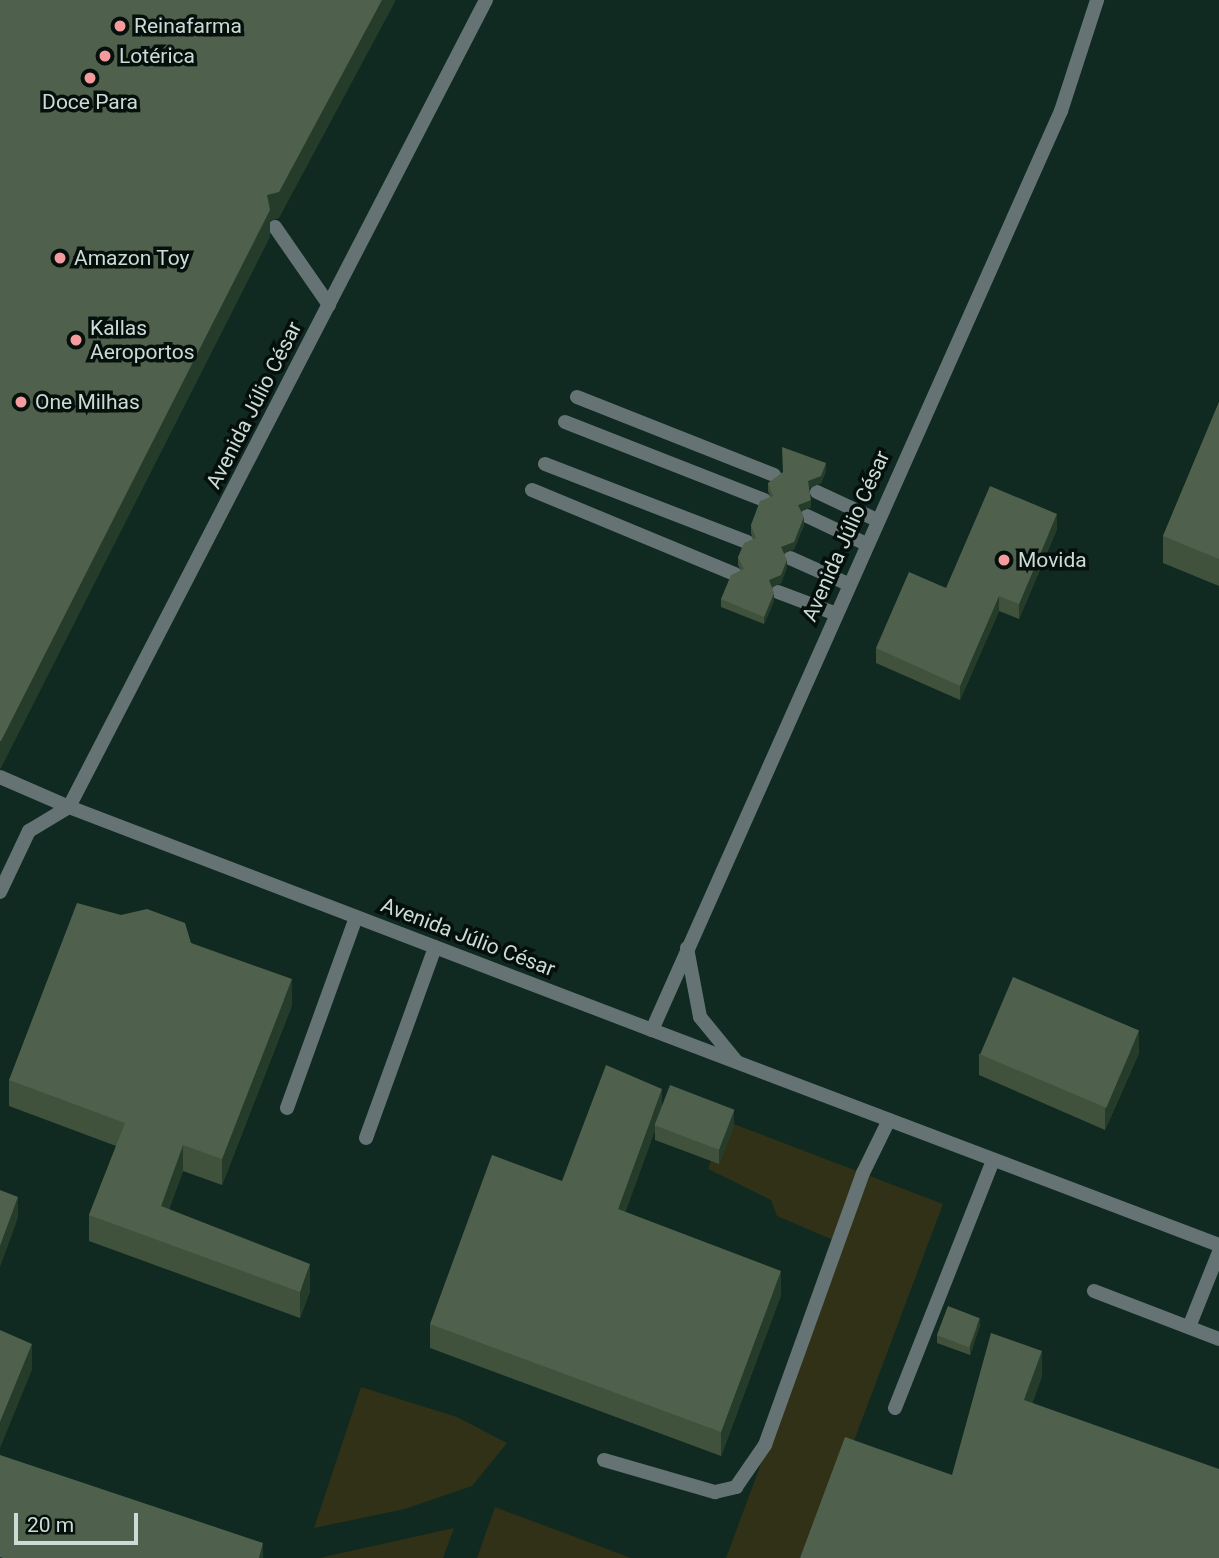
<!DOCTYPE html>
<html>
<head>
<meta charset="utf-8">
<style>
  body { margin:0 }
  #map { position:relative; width:1219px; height:1558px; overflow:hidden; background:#102921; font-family:Roboto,sans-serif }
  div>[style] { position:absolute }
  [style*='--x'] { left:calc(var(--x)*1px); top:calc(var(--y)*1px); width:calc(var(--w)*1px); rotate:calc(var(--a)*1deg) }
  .green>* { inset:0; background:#303116 }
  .service>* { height:14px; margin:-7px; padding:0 7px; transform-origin:7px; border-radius:7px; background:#667374 }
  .tertiary>* { height:14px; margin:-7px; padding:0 7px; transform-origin:7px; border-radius:7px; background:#667374 }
  .wall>* { inset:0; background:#40523c }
  .shaded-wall>* { inset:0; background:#263c2b }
  .building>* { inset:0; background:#4f614d; transform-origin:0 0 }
  .dots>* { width:19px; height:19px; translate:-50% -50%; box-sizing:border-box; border:4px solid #050f0b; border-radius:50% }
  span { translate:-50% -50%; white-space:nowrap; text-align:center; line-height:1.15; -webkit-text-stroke:7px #050f0b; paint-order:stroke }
  .poi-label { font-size:21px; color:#ccdbd5 }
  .left { translate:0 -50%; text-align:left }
  .street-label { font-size:21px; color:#ccdbd5 }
  .scale { position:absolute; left:14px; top:1513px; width:124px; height:32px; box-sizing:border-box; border:4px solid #ccdbd5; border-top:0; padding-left:9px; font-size:21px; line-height:24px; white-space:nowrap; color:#ccdbd5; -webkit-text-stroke:5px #050f0b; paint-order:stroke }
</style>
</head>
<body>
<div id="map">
  <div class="green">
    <i style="clip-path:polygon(726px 1121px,943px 1204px,810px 1558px,726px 1558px,828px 1283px,838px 1242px,777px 1216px,771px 1200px,708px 1169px)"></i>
    <i style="clip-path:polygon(361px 1387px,457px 1417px,507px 1443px,472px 1486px,405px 1509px,314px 1528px)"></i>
    <i style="clip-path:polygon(495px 1507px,631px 1558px,477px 1558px)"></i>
    <i style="clip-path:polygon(454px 1528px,443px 1558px,319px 1558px)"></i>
  </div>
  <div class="service">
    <i style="--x:275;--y:227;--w:95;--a:55.3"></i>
    <i style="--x:577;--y:397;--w:212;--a:21.6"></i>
    <i style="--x:565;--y:422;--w:214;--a:21.4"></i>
    <i style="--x:545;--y:464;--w:217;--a:21.1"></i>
    <i style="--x:532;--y:490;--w:220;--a:22.5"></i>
    <i style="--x:817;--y:492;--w:64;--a:25"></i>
    <i style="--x:807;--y:516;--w:63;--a:25.3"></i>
    <i style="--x:790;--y:558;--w:61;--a:24.1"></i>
    <i style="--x:778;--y:592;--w:60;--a:20.6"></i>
    <i style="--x:0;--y:777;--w:75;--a:23.5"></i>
    <i style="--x:0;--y:892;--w:68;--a:-64.6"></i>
    <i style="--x:29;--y:831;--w:47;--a:-31"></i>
    <i style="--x:687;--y:948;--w:70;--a:79.3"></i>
    <i style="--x:700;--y:1017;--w:58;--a:50.6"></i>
    <i style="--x:652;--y:1030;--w:606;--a:20.77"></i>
    <i style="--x:287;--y:1108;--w:203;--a:-70.1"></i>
    <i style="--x:366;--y:1138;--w:203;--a:-70.1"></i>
    <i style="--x:1094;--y:1291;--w:134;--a:21"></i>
    <i style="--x:1189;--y:1327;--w:81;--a:-68.2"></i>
    <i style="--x:895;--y:1408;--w:267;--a:-68.4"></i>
    <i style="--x:604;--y:1460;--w:116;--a:16.1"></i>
    <i style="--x:715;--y:1492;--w:22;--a:-13"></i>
    <i style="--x:736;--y:1487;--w:51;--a:-55.4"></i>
    <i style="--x:765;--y:1445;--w:289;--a:-70.2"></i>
    <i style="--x:863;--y:1173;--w:59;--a:-63.9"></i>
  </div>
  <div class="tertiary">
    <i style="--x:486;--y:0;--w:908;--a:117.33"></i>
    <i style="--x:69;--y:807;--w:624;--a:20.93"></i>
    <i style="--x:652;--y:1030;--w:1006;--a:-66.01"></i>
    <i style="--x:1061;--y:111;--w:117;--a:-72"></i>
  </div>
  <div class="wall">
    <i style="clip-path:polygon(1219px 402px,1219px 586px,1163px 563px,1163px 536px)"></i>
    <i style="clip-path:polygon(826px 471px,821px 483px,809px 488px,811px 507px,801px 511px,804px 525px,794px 549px,784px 553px,787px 567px,781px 583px,772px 587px,774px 601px,764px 624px,721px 607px,721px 599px,741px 571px,738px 565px,738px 557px,753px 540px,751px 533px,751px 525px,770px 497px,768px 491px,768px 483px)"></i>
    <i style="clip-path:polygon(1057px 529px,1019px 619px,999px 611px,960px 700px,876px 663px,876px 648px,946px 588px)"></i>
    <i style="clip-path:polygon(191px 943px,292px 1005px,222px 1185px,183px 1171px,169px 1209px,310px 1291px,300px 1318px,89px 1241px,89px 1215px,116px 1146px,9px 1106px,9px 1080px)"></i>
    <i style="clip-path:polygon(1139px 1053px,1105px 1130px,979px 1075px,979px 1054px)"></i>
    <i style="clip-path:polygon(662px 1107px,734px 1125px,719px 1164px,655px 1140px,655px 1130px,625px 1212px,781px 1295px,721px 1456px,430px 1348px,430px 1324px,562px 1181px)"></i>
    <i style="clip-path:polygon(980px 1325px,970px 1355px,937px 1343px,937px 1335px)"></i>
  </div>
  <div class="shaded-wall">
    <i style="clip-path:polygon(382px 0,396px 0,279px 218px,270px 221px,270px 237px,1px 768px,0 768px,0 741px,267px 195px)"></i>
    <i style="clip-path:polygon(826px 463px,826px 471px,821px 483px,808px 489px,808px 481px)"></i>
    <i style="clip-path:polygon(811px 500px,811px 507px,798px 513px,798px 505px)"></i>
    <i style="clip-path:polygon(1057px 514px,1057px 529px,1019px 619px,1019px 604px)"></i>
    <i style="clip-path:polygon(804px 517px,804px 525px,794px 549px,781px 555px,781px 547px)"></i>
    <i style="clip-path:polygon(787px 560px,787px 567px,781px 583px,769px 588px,769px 580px)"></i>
    <i style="clip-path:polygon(774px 593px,774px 601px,764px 624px,764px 617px)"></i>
    <i style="clip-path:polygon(999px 596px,999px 611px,960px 700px,960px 686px)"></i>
    <i style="clip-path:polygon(292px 979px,292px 1005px,222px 1185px,222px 1159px)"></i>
    <i style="clip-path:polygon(1139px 1031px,1139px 1053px,1105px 1130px,1105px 1109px)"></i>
    <i style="clip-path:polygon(662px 1089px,662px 1112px,655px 1125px,655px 1130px,618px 1233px,618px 1209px)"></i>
    <i style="clip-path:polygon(734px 1110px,734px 1125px,719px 1164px,719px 1149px)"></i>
    <i style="clip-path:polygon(183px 1145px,183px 1171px,161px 1232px,161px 1206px)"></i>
    <i style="clip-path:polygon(18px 1197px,18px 1218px,0 1267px,0 1246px)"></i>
    <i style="clip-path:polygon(310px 1264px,310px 1291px,300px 1318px,300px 1292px)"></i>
    <i style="clip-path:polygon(781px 1271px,781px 1295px,721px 1456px,721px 1432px)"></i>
    <i style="clip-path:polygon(980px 1318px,980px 1325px,970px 1355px,970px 1347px)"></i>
    <i style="clip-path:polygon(32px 1344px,32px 1370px,0 1448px,0 1422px)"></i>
    <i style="clip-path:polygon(1042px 1351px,1042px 1377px,1024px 1427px,1024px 1400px)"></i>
    <i style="clip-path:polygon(263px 1543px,263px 1558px,259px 1558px)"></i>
  </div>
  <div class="building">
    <i style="clip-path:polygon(0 0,382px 0,279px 192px,267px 195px,270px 210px,1px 741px,0 741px)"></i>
    <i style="clip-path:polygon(1219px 402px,1219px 559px,1163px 536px)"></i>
    <i style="clip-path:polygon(782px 447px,826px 463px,821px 476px,808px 481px,811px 500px,798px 505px,804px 517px,794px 542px,781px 547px,787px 560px,781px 575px,769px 580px,774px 593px,764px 617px,721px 599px,731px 575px,744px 569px,738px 557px,744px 543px,756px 538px,751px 525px,760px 501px,773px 496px,768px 483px,783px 472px)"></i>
    <i style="clip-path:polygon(990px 486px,1057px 514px,1019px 604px,999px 596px,960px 686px,876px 648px,909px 572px,946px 588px)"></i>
    <i style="clip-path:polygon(77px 903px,121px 915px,147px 909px,185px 923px,191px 943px,292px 979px,222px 1159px,183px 1145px,161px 1206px,310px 1264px,300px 1292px,89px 1215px,125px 1123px,9px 1080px)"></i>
    <i style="left:1013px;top:977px;width:137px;height:84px;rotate:23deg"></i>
    <i style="clip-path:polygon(606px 1065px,662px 1089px,618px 1209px,781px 1271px,721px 1432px,430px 1324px,492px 1155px,562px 1181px)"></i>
    <i style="left:670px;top:1085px;width:69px;height:43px;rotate:21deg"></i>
    <i style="clip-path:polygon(0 1190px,18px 1197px,0 1246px)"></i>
    <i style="left:948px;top:1306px;width:34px;height:31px;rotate:21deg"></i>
    <i style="clip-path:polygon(0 1330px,32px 1344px,0 1422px)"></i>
    <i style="clip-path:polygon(991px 1333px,1042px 1351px,1024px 1400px,1219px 1469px,1219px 1558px,800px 1558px,845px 1437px,952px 1475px)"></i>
    <i style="clip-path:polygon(0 1455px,263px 1543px,259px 1558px,3px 1558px,0 1557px)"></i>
  </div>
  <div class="dots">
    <i style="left:120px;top:26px;background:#f59b9e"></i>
    <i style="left:105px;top:56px;background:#f59b9e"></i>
    <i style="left:90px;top:78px;background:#f59b9e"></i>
    <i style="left:60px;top:258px;background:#f59b9e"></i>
    <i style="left:76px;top:340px;background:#f59b9e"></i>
    <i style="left:21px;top:402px;background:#f59b9e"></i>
    <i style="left:1004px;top:560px;background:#f59b9e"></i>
  </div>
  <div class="poi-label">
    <span class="left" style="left:134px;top:26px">Reinafarma</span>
    <span class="left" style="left:119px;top:56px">Lotérica</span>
    <span style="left:90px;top:102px">Doce Para</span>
    <span class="left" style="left:74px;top:258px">Amazon Toy</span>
    <span class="left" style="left:90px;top:340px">Kallas<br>Aeroportos</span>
    <span class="left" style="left:35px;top:402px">One Milhas</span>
    <span class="left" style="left:1018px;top:560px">Movida</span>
  </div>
  <div class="street-label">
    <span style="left:254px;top:405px;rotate:-63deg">Avenida Júlio César</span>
    <span style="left:846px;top:536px;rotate:-66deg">Avenida Júlio César</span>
    <span style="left:468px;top:937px;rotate:21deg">Avenida Júlio César</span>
  </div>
  <div class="scale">20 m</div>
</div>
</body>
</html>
